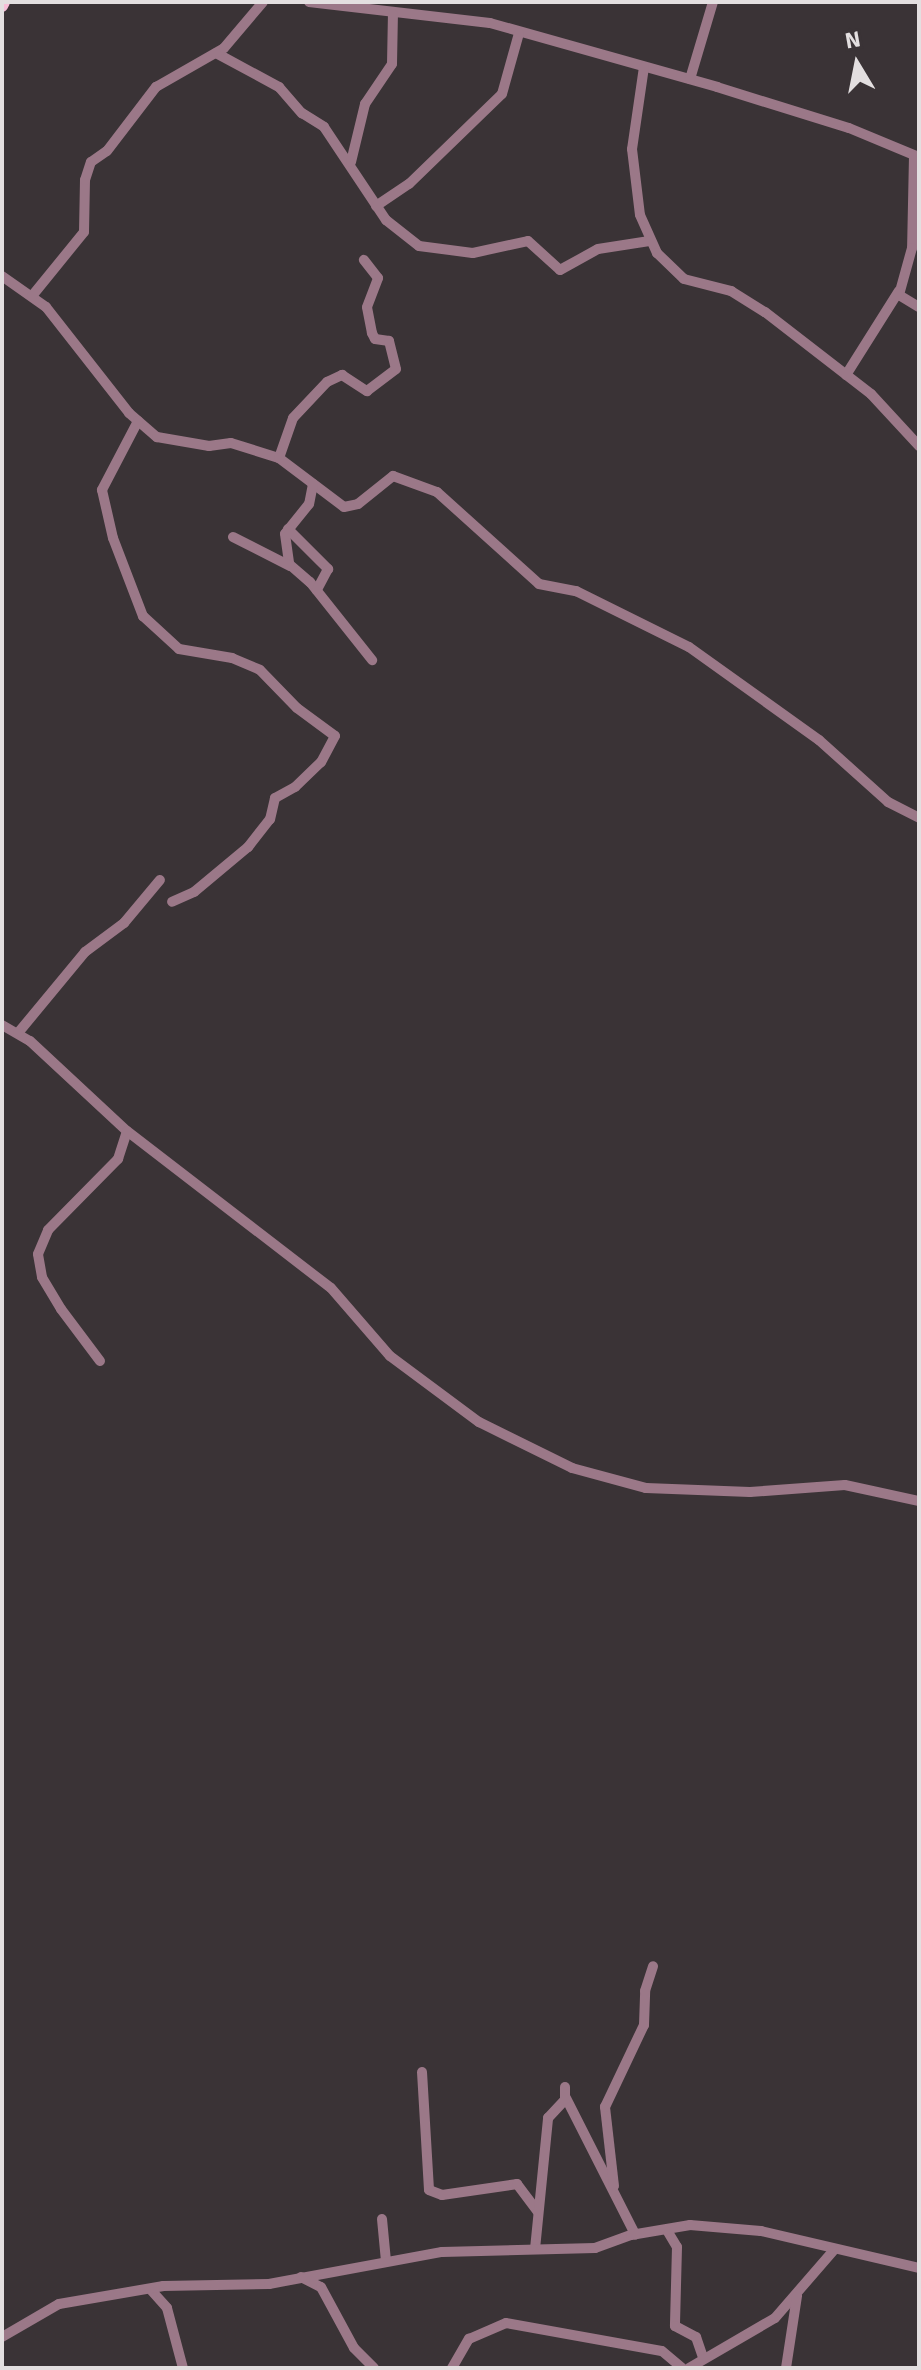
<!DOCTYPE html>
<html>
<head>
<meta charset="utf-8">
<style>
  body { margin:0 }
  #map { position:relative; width:921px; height:2370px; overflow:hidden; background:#3a3336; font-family:Signika,sans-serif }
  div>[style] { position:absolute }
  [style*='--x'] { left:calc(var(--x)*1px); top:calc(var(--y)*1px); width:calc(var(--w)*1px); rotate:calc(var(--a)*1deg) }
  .minor>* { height:10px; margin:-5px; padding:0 5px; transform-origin:5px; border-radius:5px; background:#9b7888 }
  .major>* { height:12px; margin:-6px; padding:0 6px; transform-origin:6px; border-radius:6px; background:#f8bed8 }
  span { translate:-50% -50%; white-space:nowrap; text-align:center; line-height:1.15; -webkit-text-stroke:7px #3a3336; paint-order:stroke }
  .frame { position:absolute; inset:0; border:4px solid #e3dfe0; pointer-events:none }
  .north { position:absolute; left:817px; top:24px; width:80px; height:80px; -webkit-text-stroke:6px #3a3336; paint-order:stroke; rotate:350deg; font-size:22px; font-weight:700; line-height:32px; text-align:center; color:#e3dfe0 }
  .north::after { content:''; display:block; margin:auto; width:28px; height:36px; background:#e3dfe0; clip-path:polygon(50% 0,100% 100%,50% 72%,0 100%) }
</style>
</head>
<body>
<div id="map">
  <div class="minor">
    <i style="--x:309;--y:2;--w:182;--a:6.6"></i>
    <i style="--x:490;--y:23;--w:236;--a:15.7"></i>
    <i style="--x:717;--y:87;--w:138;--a:17.3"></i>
    <i style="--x:849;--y:128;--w:76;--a:22.5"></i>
    <i style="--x:216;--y:53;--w:72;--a:28.4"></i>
    <i style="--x:279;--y:87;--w:35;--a:49"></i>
    <i style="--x:302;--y:113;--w:26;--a:32"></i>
    <i style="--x:324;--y:127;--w:112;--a:56.3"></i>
    <i style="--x:386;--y:220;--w:42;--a:38.2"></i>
    <i style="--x:419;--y:246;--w:54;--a:7.4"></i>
    <i style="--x:473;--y:253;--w:56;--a:-12.3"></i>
    <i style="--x:528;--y:241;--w:43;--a:42.2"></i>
    <i style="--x:560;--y:270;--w:43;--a:-28.9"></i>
    <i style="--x:598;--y:249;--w:52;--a:-8.9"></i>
    <i style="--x:644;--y:67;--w:83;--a:98.3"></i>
    <i style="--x:632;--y:149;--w:66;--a:83.1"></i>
    <i style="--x:640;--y:215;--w:42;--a:65.9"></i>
    <i style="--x:657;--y:253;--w:37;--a:44"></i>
    <i style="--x:684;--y:279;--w:49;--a:14.3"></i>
    <i style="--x:731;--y:291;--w:40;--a:32"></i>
    <i style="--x:765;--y:312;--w:134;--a:37.7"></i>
    <i style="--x:871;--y:394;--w:71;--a:47.3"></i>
    <i style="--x:690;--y:79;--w:80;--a:-73.4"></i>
    <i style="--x:914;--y:156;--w:92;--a:91.2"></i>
    <i style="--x:912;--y:248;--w:49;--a:105.5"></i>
    <i style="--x:899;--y:295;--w:23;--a:31"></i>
    <i style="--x:351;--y:162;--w:60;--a:-76.4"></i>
    <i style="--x:365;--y:104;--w:48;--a:-56"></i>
    <i style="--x:392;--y:64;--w:50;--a:-88.9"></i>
    <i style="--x:376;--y:206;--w:40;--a:-34"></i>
    <i style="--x:409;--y:184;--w:129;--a:-44.1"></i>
    <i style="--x:502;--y:94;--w:63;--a:-74.4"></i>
    <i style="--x:2;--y:276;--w:54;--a:35.2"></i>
    <i style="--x:46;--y:307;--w:135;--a:51.9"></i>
    <i style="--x:129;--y:413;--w:37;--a:41"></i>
    <i style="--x:157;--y:437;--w:53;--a:9.8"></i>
    <i style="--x:209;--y:446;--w:22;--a:-8"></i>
    <i style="--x:231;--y:443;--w:50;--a:17.4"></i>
    <i style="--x:279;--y:458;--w:81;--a:37"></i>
    <i style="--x:344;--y:507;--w:14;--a:-12"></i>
    <i style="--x:358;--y:504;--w:45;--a:-38.7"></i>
    <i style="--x:393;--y:476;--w:47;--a:20"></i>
    <i style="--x:437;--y:492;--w:137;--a:42"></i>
    <i style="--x:539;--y:584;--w:38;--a:11"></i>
    <i style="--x:576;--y:591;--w:126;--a:26.4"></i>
    <i style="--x:689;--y:647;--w:160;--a:35.6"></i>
    <i style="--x:819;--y:740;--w:93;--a:41.9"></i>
    <i style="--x:888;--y:802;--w:35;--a:27"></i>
    <i style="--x:32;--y:296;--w:82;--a:-50.9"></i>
    <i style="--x:84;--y:232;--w:52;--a:-88.9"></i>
    <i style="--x:85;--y:180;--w:19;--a:-72"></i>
    <i style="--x:91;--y:162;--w:19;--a:-35"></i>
    <i style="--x:107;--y:151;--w:81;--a:-52.6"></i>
    <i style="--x:156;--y:87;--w:78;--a:-29.8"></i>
    <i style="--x:224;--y:48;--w:60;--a:-49.7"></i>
    <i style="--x:846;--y:375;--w:99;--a:-57.8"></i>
    <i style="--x:138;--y:421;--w:78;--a:117.6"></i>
    <i style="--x:102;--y:490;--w:49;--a:77.1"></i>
    <i style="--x:113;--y:538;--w:84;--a:69"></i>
    <i style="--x:143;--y:616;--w:49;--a:42.5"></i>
    <i style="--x:179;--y:649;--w:54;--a:9.6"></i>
    <i style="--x:232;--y:658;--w:30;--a:23"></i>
    <i style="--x:260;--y:670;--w:53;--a:45.8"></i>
    <i style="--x:297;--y:708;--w:47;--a:36.4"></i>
    <i style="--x:335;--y:736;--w:30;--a:118"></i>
    <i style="--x:321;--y:762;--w:36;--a:136"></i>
    <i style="--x:295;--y:787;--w:23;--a:151"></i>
    <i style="--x:275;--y:798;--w:22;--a:103"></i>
    <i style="--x:270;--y:819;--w:36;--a:128"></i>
    <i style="--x:248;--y:847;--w:70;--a:140.2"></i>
    <i style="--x:194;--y:892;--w:24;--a:156"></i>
    <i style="--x:279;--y:458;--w:42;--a:-70.7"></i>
    <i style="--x:293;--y:418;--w:50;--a:-46.6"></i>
    <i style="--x:327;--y:382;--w:17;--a:-25"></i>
    <i style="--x:342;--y:375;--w:30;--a:33"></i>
    <i style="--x:367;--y:391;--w:36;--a:-37"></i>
    <i style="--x:396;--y:369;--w:29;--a:-104"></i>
    <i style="--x:389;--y:341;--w:14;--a:-172"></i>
    <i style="--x:375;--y:339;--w:7;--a:-117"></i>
    <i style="--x:372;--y:333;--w:26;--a:-101"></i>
    <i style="--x:367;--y:307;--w:31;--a:-69"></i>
    <i style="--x:378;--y:278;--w:23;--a:-128"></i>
    <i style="--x:313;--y:484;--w:20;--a:101"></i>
    <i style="--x:309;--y:504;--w:38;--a:129"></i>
    <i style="--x:285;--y:534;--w:30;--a:82"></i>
    <i style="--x:289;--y:564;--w:28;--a:41"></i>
    <i style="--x:310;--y:582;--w:100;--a:51.5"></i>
    <i style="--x:288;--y:529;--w:57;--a:45"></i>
    <i style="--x:328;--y:569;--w:24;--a:118"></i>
    <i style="--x:233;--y:537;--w:64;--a:27"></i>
    <i style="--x:2;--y:1025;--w:32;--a:30"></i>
    <i style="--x:30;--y:1041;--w:132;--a:42.9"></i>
    <i style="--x:127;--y:1131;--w:257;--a:37.6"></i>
    <i style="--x:331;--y:1288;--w:90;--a:49.1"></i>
    <i style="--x:390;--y:1356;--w:111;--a:36.6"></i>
    <i style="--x:479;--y:1422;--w:104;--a:26.3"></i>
    <i style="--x:572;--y:1468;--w:77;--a:15.1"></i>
    <i style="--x:646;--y:1488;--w:104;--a:2.2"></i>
    <i style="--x:750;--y:1492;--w:95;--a:-4.2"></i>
    <i style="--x:845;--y:1485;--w:76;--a:12.2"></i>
    <i style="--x:18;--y:1033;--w:105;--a:-50.4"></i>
    <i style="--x:85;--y:952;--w:49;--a:-36.6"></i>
    <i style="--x:124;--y:923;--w:56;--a:-50.1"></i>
    <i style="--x:100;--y:1361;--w:65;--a:-126.9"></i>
    <i style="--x:61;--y:1309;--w:37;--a:-121"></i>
    <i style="--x:42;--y:1277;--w:23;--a:-100"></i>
    <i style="--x:38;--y:1254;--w:26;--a:-67"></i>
    <i style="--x:48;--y:1230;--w:100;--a:-45.4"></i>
    <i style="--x:118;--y:1159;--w:29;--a:-72"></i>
    <i style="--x:422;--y:2072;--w:118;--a:86.6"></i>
    <i style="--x:429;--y:2190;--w:14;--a:21"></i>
    <i style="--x:442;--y:2195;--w:76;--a:-8.3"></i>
    <i style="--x:517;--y:2184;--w:34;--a:53"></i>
    <i style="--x:566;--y:2098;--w:153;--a:63.1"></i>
    <i style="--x:614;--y:2186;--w:80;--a:-96.5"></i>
    <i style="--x:605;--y:2107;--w:91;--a:-64.6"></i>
    <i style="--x:644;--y:2025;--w:34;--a:-88"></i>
    <i style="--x:645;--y:1991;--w:26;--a:-72"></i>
    <i style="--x:382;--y:2219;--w:42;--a:84.6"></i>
    <i style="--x:668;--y:2232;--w:17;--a:59"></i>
    <i style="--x:677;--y:2247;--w:79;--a:91.5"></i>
    <i style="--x:675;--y:2326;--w:24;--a:28"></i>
    <i style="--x:696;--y:2337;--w:21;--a:71"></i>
    <i style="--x:535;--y:2249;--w:132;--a:-84.3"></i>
    <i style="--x:548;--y:2118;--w:25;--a:-47"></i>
    <i style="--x:565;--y:2100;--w:13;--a:-90"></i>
    <i style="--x:301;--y:2277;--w:22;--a:27"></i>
    <i style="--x:321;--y:2287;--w:69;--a:61.6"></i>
    <i style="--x:354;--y:2348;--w:28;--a:45"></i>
    <i style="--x:151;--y:2290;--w:24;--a:48"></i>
    <i style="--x:167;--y:2308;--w:62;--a:75.1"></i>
    <i style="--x:2;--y:2337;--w:66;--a:-30.1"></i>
    <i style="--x:59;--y:2304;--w:106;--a:-9.8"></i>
    <i style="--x:163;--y:2286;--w:106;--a:-1.1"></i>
    <i style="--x:269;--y:2284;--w:176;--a:-10.5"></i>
    <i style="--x:442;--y:2252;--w:153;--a:-1.5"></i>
    <i style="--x:595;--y:2248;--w:38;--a:-20"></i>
    <i style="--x:631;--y:2235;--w:60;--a:-9.6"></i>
    <i style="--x:690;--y:2225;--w:71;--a:4.8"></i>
    <i style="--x:761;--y:2231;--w:162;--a:13.2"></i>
    <i style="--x:452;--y:2368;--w:34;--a:-60"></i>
    <i style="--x:469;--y:2339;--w:40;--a:-23.4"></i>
    <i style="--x:506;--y:2323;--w:158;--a:10.2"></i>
    <i style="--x:662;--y:2351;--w:26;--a:40"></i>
    <i style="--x:689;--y:2368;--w:99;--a:-30.2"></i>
    <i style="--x:775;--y:2318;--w:90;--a:-49.1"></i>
    <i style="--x:786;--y:2368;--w:73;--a:-81.3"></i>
  </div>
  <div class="major">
    <i style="--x:2;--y:6;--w:4;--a:-63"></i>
  </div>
  <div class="frame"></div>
  <div class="north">N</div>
</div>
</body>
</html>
